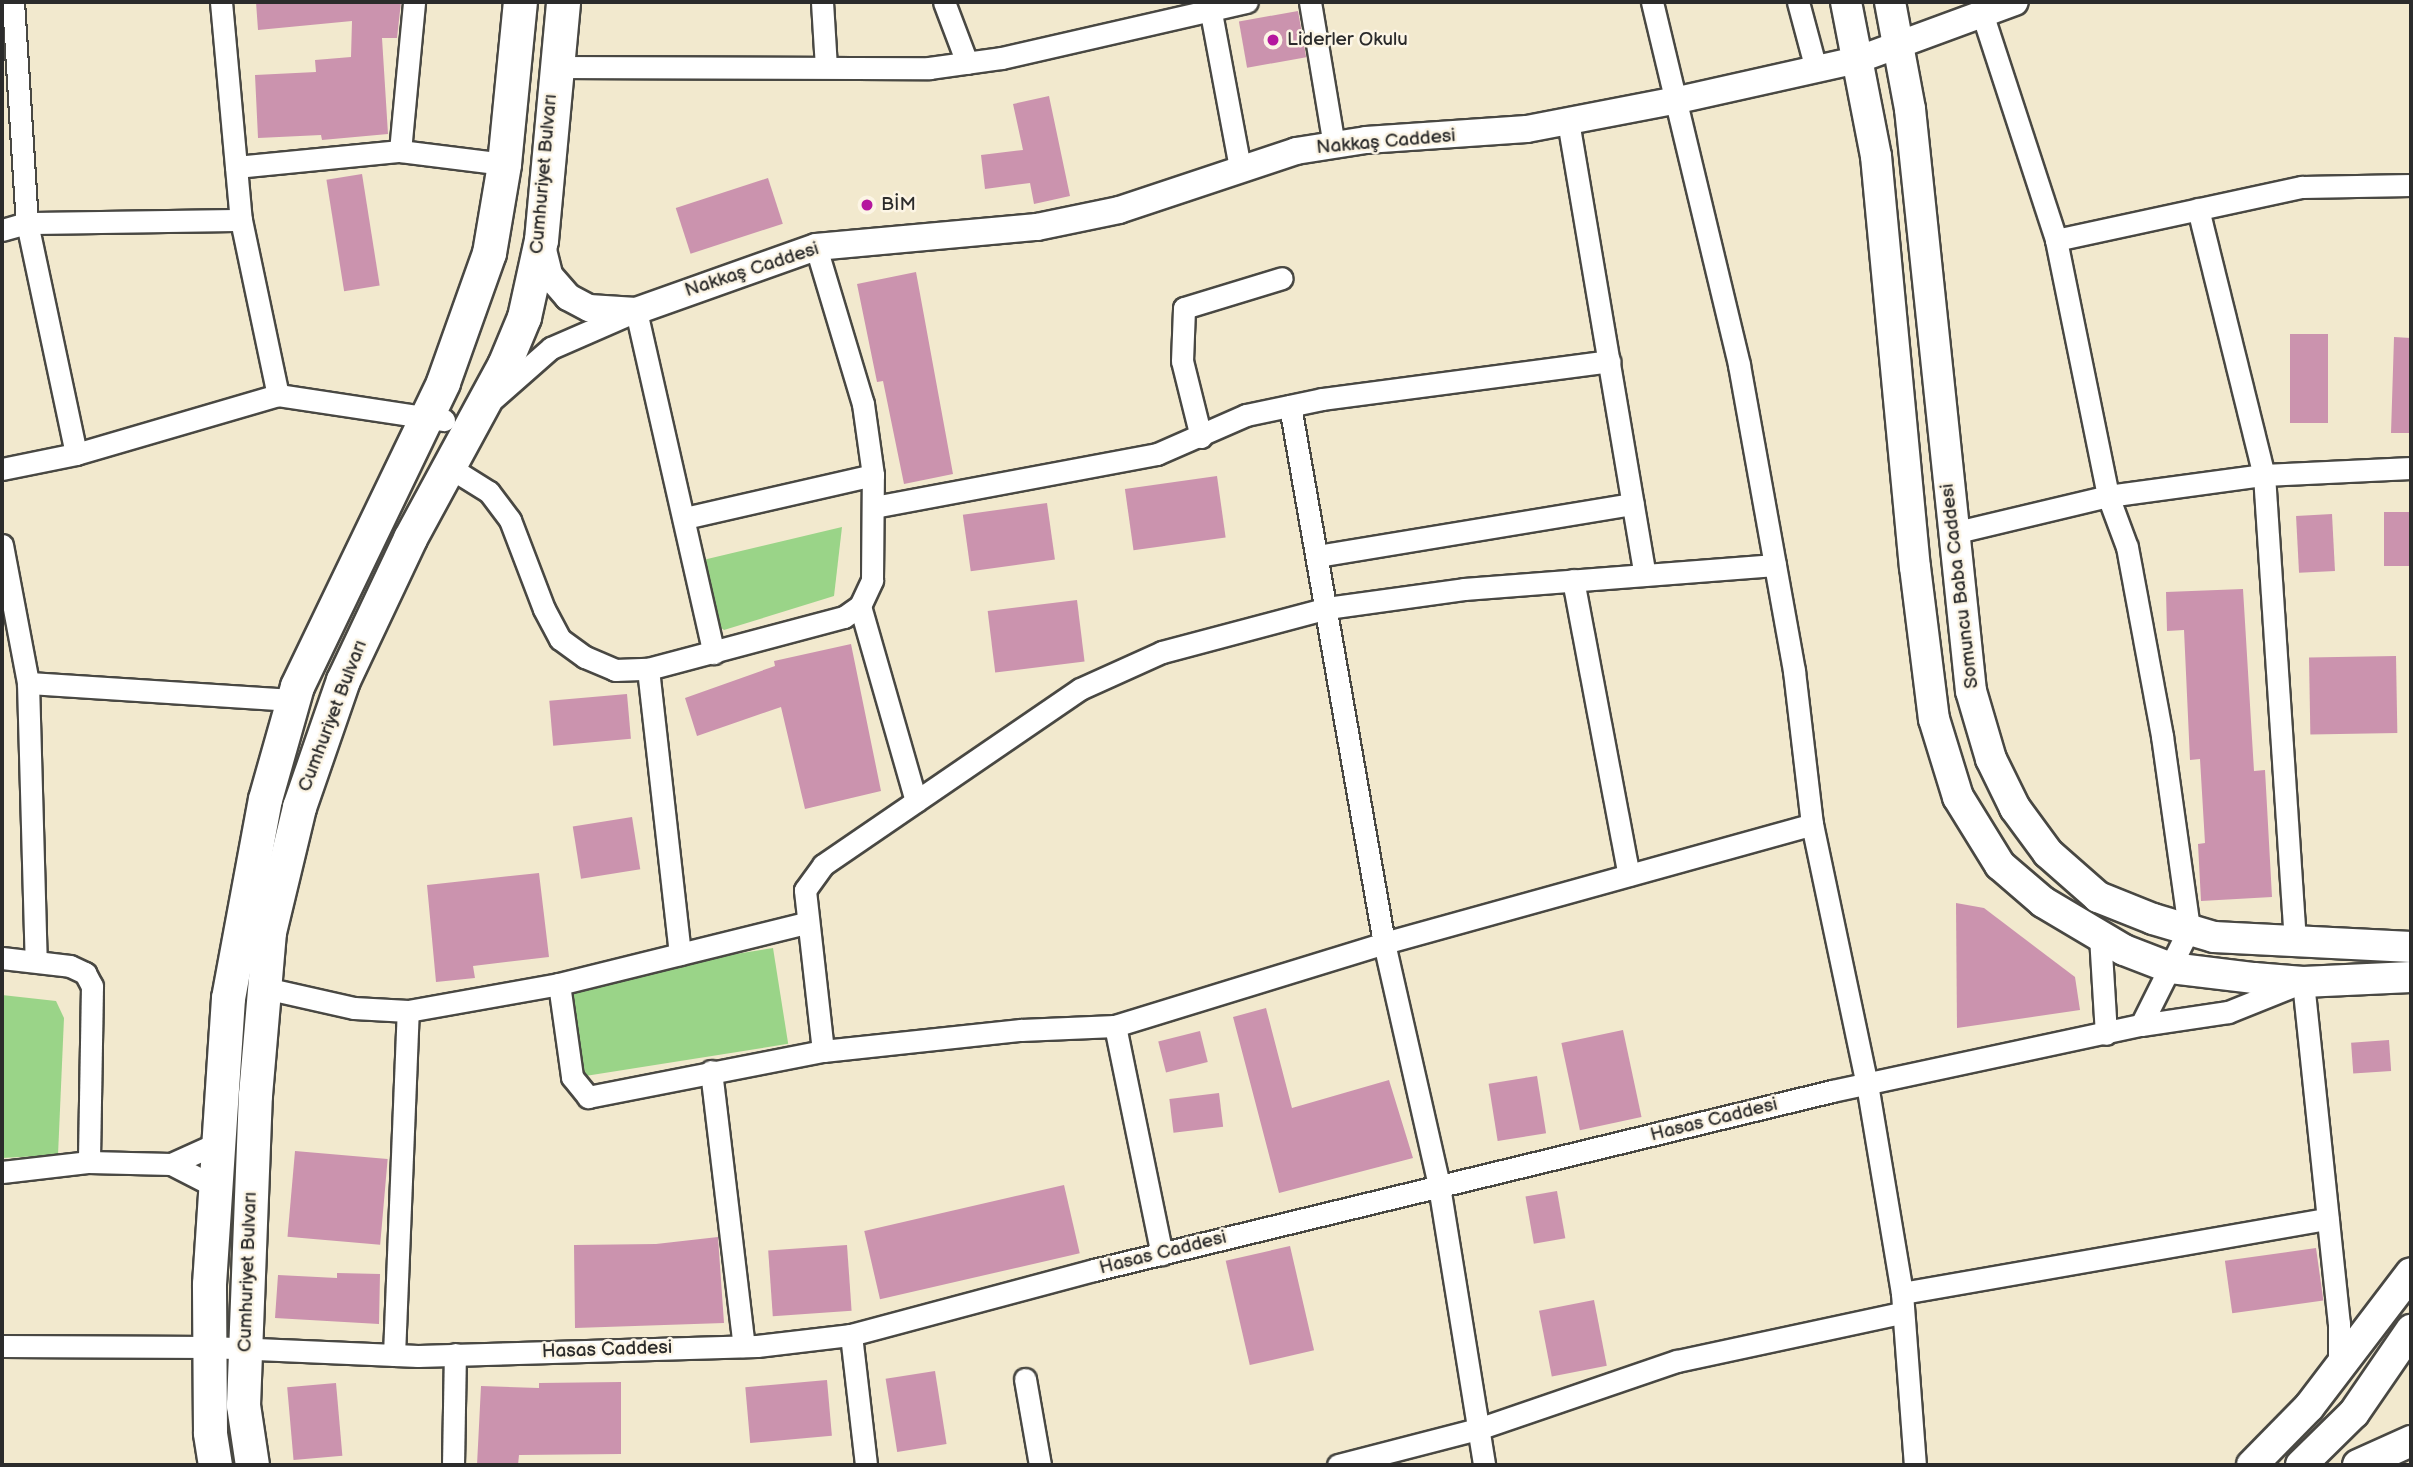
<!DOCTYPE html>
<html>
<head>
<meta charset="utf-8">
<style>
  body { margin:0 }
  #map { position:relative; width:2413px; height:1467px; overflow:hidden; background:#f2e9ce; font-family:"Balsamiq Sans",sans-serif }
  div>[style] { position:absolute }
  [style*='--x'] { left:calc(var(--x)*1px); top:calc(var(--y)*1px); width:calc(var(--w)*1px); rotate:calc(var(--a)*1deg) }
  .green>* { inset:0; background:#9ad488; transform-origin:0 0 }
  .building>* { inset:0; background:#cb93ae; transform-origin:0 0 }
  .roads { filter:drop-shadow(2px 0 #494843) drop-shadow(-2px 0 #494843) drop-shadow(0 2px #494843) drop-shadow(0 -2px #494843) }
  .minor>* { height:21px; margin:-10.5px; padding:0 10.5px; transform-origin:10.5px; border-radius:10.5px; background:#fff }
  .tertiary>* { height:26px; margin:-13px; padding:0 13px; transform-origin:13px; border-radius:13px; background:#fff }
  .secondary>* { height:30px; margin:-15px; padding:0 15px; transform-origin:15px; border-radius:15px; background:#fff }
  .primary>* { height:33px; margin:-16.5px; padding:0 16.5px; transform-origin:16.5px; border-radius:16.5px; background:#fff }
  .dots>* { width:19px; height:19px; translate:-50% -50%; box-sizing:border-box; border:4px solid #fcf5e5; border-radius:50% }
  span { translate:-50% -50%; white-space:nowrap; text-align:center; line-height:1.15; -webkit-text-stroke:5px #fcf5e5; paint-order:stroke }
  .poi-label { font-size:19px; color:#2b2b2b }
  .left { translate:0 -50%; text-align:left }
  .street-label { font-size:19px; color:#2b2b2b }
  .frame { position:absolute; inset:0; border:4px solid #2b2b2b; pointer-events:none }
</style>
</head>
<body>
<div id="map">
  <div class="green">
    <i style="clip-path:polygon(842px 527px,834px 596px,724px 630px,715px 623px,703px 560px)"></i>
    <i style="left:773px;top:948px;width:97px;height:207px;rotate:81deg"></i>
    <i style="clip-path:polygon(2px 995px,56px 1001px,64px 1018px,58px 1155px,2px 1158px)"></i>
  </div>
  <div class="building">
    <i style="clip-path:polygon(256px 2px,401px 2px,397px 38px,382px 38px,388px 134px,322px 140px,321px 135px,258px 138px,255px 75px,316px 72px,315px 60px,351px 57px,352px 21px,258px 30px)"></i>
    <i style="left:1298px;top:11px;width:47px;height:60px;rotate:80deg"></i>
    <i style="clip-path:polygon(1049px 96px,1070px 196px,1034px 204px,1030px 183px,985px 189px,981px 155px,1023px 150px,1013px 104px)"></i>
    <i style="left:362px;top:174px;width:113px;height:36px;rotate:81deg"></i>
    <i style="left:768px;top:178px;width:48px;height:97px;rotate:72deg"></i>
    <i style="clip-path:polygon(916px 272px,953px 474px,904px 484px,883px 381px,877px 382px,857px 284px)"></i>
    <i style="left:2290px;top:334px;width:38px;height:89px"></i>
    <i style="clip-path:polygon(2394px 337px,2411px 338px,2411px 433px,2391px 433px)"></i>
    <i style="left:1217px;top:476px;width:62px;height:93px;rotate:82deg"></i>
    <i style="left:1047px;top:503px;width:57px;height:85px;rotate:82deg"></i>
    <i style="left:2384px;top:512px;width:27px;height:54px"></i>
    <i style="left:2332px;top:514px;width:57px;height:36px;rotate:87deg"></i>
    <i style="clip-path:polygon(2243px 589px,2254px 771px,2265px 770px,2272px 897px,2201px 901px,2198px 844px,2205px 843px,2200px 759px,2190px 760px,2184px 630px,2167px 631px,2166px 592px)"></i>
    <i style="left:1077px;top:600px;width:62px;height:90px;rotate:83deg"></i>
    <i style="clip-path:polygon(851px 644px,881px 791px,805px 809px,781px 707px,697px 736px,685px 698px,775px 666px,774px 661px)"></i>
    <i style="left:2396px;top:656px;width:77px;height:87px;rotate:89deg"></i>
    <i style="left:627px;top:694px;width:45px;height:78px;rotate:85deg"></i>
    <i style="left:632px;top:817px;width:53px;height:60px;rotate:81deg"></i>
    <i style="clip-path:polygon(539px 873px,549px 957px,473px 966px,475px 978px,436px 982px,427px 885px)"></i>
    <i style="clip-path:polygon(1956px 903px,1984px 908px,2075px 977px,2080px 1010px,1957px 1028px)"></i>
    <i style="clip-path:polygon(1266px 1008px,1292px 1108px,1389px 1080px,1413px 1158px,1279px 1193px,1233px 1017px)"></i>
    <i style="left:1623px;top:1030px;width:89px;height:63px;rotate:78deg"></i>
    <i style="left:1200px;top:1031px;width:32px;height:43px;rotate:76deg"></i>
    <i style="left:2389px;top:1040px;width:31px;height:38px;rotate:86deg"></i>
    <i style="left:1537px;top:1076px;width:58px;height:49px;rotate:81deg"></i>
    <i style="left:1219px;top:1093px;width:34px;height:50px;rotate:83deg"></i>
    <i style="left:295px;top:1151px;width:93px;height:86px;rotate:5deg"></i>
    <i style="left:1064px;top:1185px;width:70px;height:205px;rotate:77deg"></i>
    <i style="left:1557px;top:1191px;width:48px;height:32px;rotate:80deg"></i>
    <i style="clip-path:polygon(718px 1237px,724px 1323px,575px 1328px,574px 1245px,656px 1244px)"></i>
    <i style="left:847px;top:1245px;width:66px;height:79px;rotate:86deg"></i>
    <i style="left:1290px;top:1246px;width:107px;height:66px;rotate:77deg"></i>
    <i style="left:2316px;top:1248px;width:53px;height:92px;rotate:82deg"></i>
    <i style="clip-path:polygon(337px 1273px,380px 1274px,379px 1324px,275px 1318px,278px 1275px,337px 1278px)"></i>
    <i style="left:1594px;top:1300px;width:67px;height:56px;rotate:79deg"></i>
    <i style="left:935px;top:1371px;width:74px;height:50px;rotate:81deg"></i>
    <i style="left:827px;top:1380px;width:56px;height:82px;rotate:85deg"></i>
    <i style="clip-path:polygon(621px 1382px,621px 1454px,519px 1455px,518px 1465px,477px 1465px,481px 1386px,539px 1388px,539px 1383px)"></i>
    <i style="left:336px;top:1383px;width:73px;height:49px;rotate:85deg"></i>
  </div>
  <div class="roads">
    <div class="minor">
      <i style="--x:13;--y:2;--w:221;--a:86.4"></i>
      <i style="--x:27;--y:223;--w:236;--a:78"></i>
      <i style="--x:221;--y:2;--w:219;--a:84.8"></i>
      <i style="--x:241;--y:220;--w:179;--a:78.1"></i>
      <i style="--x:822;--y:2;--w:65;--a:86.5"></i>
      <i style="--x:944;--y:2;--w:65;--a:69.3"></i>
      <i style="--x:1209;--y:2;--w:168;--a:79.4"></i>
      <i style="--x:1310;--y:2;--w:145;--a:80.5"></i>
      <i style="--x:1652;--y:2;--w:373;--a:76.5"></i>
      <i style="--x:1739;--y:365;--w:311;--a:79.8"></i>
      <i style="--x:1794;--y:671;--w:154;--a:83.3"></i>
      <i style="--x:1812;--y:824;--w:266;--a:78.1"></i>
      <i style="--x:1867;--y:1084;--w:212;--a:80.5"></i>
      <i style="--x:1902;--y:1293;--w:172;--a:85.7"></i>
      <i style="--x:1798;--y:2;--w:69;--a:75"></i>
      <i style="--x:1983;--y:16;--w:236;--a:71.9"></i>
      <i style="--x:2056;--y:240;--w:261;--a:78.5"></i>
      <i style="--x:2108;--y:496;--w:54;--a:69.6"></i>
      <i style="--x:2127;--y:547;--w:192;--a:79.5"></i>
      <i style="--x:2162;--y:736;--w:195;--a:82"></i>
      <i style="--x:2189;--y:929;--w:107;--a:116.6"></i>
      <i style="--x:555;--y:67;--w:374;--a:0.2"></i>
      <i style="--x:929;--y:68;--w:74;--a:-7.8"></i>
      <i style="--x:1002;--y:58;--w:251;--a:-12.9"></i>
      <i style="--x:1568;--y:121;--w:460;--a:80.4"></i>
      <i style="--x:400;--y:151;--w:150;--a:-84.6"></i>
      <i style="--x:236;--y:167;--w:165;--a:-5.6"></i>
      <i style="--x:400;--y:151;--w:105;--a:7.1"></i>
      <i style="--x:2198;--y:209;--w:274;--a:76.1"></i>
      <i style="--x:2264;--y:475;--w:467;--a:86.2"></i>
      <i style="--x:2;--y:230;--w:26;--a:-16"></i>
      <i style="--x:27;--y:223;--w:214;--a:-0.8"></i>
      <i style="--x:2056;--y:240;--w:252;--a:-12.2"></i>
      <i style="--x:2302;--y:187;--w:109;--a:-1.1"></i>
      <i style="--x:494;--y:398;--w:76;--a:-41.3"></i>
      <i style="--x:551;--y:348;--w:93;--a:-23.5"></i>
      <i style="--x:636;--y:311;--w:351;--a:77.2"></i>
      <i style="--x:1290;--y:406;--w:545;--a:80.07"></i>
      <i style="--x:1384;--y:943;--w:249;--a:77.2"></i>
      <i style="--x:1439;--y:1186;--w:283;--a:80.8"></i>
      <i style="--x:1201;--y:437;--w:78;--a:-104"></i>
      <i style="--x:1182;--y:361;--w:53;--a:-87.8"></i>
      <i style="--x:1184;--y:308;--w:102;--a:-17"></i>
      <i style="--x:449;--y:467;--w:47;--a:32"></i>
      <i style="--x:489;--y:492;--w:35;--a:53"></i>
      <i style="--x:510;--y:520;--w:95;--a:69.1"></i>
      <i style="--x:544;--y:609;--w:34;--a:62"></i>
      <i style="--x:560;--y:639;--w:31;--a:36"></i>
      <i style="--x:585;--y:657;--w:33;--a:23"></i>
      <i style="--x:615;--y:670;--w:33;--a:-2"></i>
      <i style="--x:648;--y:669;--w:203;--a:-14.9"></i>
      <i style="--x:844;--y:617;--w:19;--a:-35"></i>
      <i style="--x:860;--y:606;--w:29;--a:-65"></i>
      <i style="--x:872;--y:580;--w:105;--a:-89.5"></i>
      <i style="--x:873;--y:475;--w:72;--a:-98"></i>
      <i style="--x:863;--y:404;--w:164;--a:-106.7"></i>
      <i style="--x:2;--y:469;--w:76;--a:-11.5"></i>
      <i style="--x:76;--y:454;--w:210;--a:-16.3"></i>
      <i style="--x:278;--y:395;--w:168;--a:8.6"></i>
      <i style="--x:874;--y:507;--w:288;--a:-10.6"></i>
      <i style="--x:1157;--y:454;--w:97;--a:-23.7"></i>
      <i style="--x:1246;--y:415;--w:78;--a:-11.9"></i>
      <i style="--x:1322;--y:399;--w:290;--a:-7.5"></i>
      <i style="--x:685;--y:518;--w:193;--a:-12.9"></i>
      <i style="--x:1953;--y:533;--w:159;--a:-13.4"></i>
      <i style="--x:2108;--y:496;--w:157;--a:-7.7"></i>
      <i style="--x:2264;--y:475;--w:147;--a:-2.7"></i>
      <i style="--x:2;--y:545;--w:140;--a:79.3"></i>
      <i style="--x:28;--y:683;--w:278;--a:88.4"></i>
      <i style="--x:1318;--y:556;--w:319;--a:-9.4"></i>
      <i style="--x:1573;--y:580;--w:300;--a:79.3"></i>
      <i style="--x:860;--y:606;--w:203;--a:74"></i>
      <i style="--x:648;--y:669;--w:287;--a:83.6"></i>
      <i style="--x:28;--y:683;--w:266;--a:3.7"></i>
      <i style="--x:2100;--y:936;--w:98;--a:86.5"></i>
      <i style="--x:2;--y:958;--w:68;--a:6.7"></i>
      <i style="--x:70;--y:966;--w:17;--a:25"></i>
      <i style="--x:85;--y:973;--w:15;--a:62"></i>
      <i style="--x:92;--y:986;--w:176;--a:91"></i>
      <i style="--x:559;--y:984;--w:94;--a:82"></i>
      <i style="--x:572;--y:1077;--w:26;--a:51"></i>
      <i style="--x:588;--y:1097;--w:239;--a:-11.1"></i>
      <i style="--x:823;--y:1051;--w:199;--a:-6.1"></i>
      <i style="--x:1021;--y:1030;--w:94;--a:-2.4"></i>
      <i style="--x:1115;--y:1026;--w:282;--a:-17.1"></i>
      <i style="--x:1384;--y:943;--w:444;--a:-15.5"></i>
      <i style="--x:265;--y:988;--w:91;--a:12.7"></i>
      <i style="--x:354;--y:1008;--w:54;--a:3.2"></i>
      <i style="--x:408;--y:1011;--w:153;--a:-10.1"></i>
      <i style="--x:559;--y:984;--w:254;--a:-13.9"></i>
      <i style="--x:1115;--y:1026;--w:233;--a:78.4"></i>
      <i style="--x:823;--y:1051;--w:162;--a:-96.4"></i>
      <i style="--x:805;--y:890;--w:31;--a:-54"></i>
      <i style="--x:823;--y:865;--w:311;--a:-34.4"></i>
      <i style="--x:1080;--y:689;--w:90;--a:-24.3"></i>
      <i style="--x:1162;--y:652;--w:171;--a:-14.9"></i>
      <i style="--x:1327;--y:608;--w:138;--a:-7.9"></i>
      <i style="--x:1464;--y:589;--w:312;--a:-4.4"></i>
      <i style="--x:711;--y:1071;--w:277;--a:83.2"></i>
      <i style="--x:171;--y:1164;--w:51;--a:27.1"></i>
      <i style="--x:2;--y:1172;--w:88;--a:-6.6"></i>
      <i style="--x:89;--y:1162;--w:82;--a:1.4"></i>
      <i style="--x:171;--y:1164;--w:51;--a:-24.1"></i>
      <i style="--x:1902;--y:1293;--w:432;--a:-9.9"></i>
      <i style="--x:851;--y:1335;--w:131;--a:83.4"></i>
      <i style="--x:2;--y:1346;--w:208;--a:0.3"></i>
      <i style="--x:210;--y:1347;--w:208;--a:2.5"></i>
      <i style="--x:418;--y:1356;--w:339;--a:-1.7"></i>
      <i style="--x:757;--y:1346;--w:95;--a:-6.7"></i>
      <i style="--x:851;--y:1335;--w:252;--a:-15"></i>
      <i style="--x:1094;--y:1270;--w:759;--a:-13.63"></i>
      <i style="--x:1832;--y:1091;--w:316;--a:-12.1"></i>
      <i style="--x:2141;--y:1025;--w:88;--a:-8.5"></i>
      <i style="--x:2228;--y:1012;--w:81;--a:-21.8"></i>
      <i style="--x:2303;--y:982;--w:343;--a:84"></i>
      <i style="--x:2339;--y:1323;--w:45;--a:90"></i>
      <i style="--x:394;--y:1355;--w:344;--a:-87.7"></i>
      <i style="--x:1025;--y:1379;--w:87;--a:80.1"></i>
      <i style="--x:453;--y:1465;--w:111;--a:-89"></i>
      <i style="--x:1338;--y:1465;--w:148;--a:-14.5"></i>
      <i style="--x:1481;--y:1428;--w:207;--a:-18.9"></i>
      <i style="--x:1677;--y:1361;--w:229;--a:-12.1"></i>
    </div>
    <div class="tertiary">
      <i style="--x:541;--y:242;--w:34;--a:76"></i>
      <i style="--x:549;--y:275;--w:29;--a:49"></i>
      <i style="--x:568;--y:297;--w:24;--a:28"></i>
      <i style="--x:589;--y:308;--w:47;--a:3.7"></i>
      <i style="--x:636;--y:311;--w:191;--a:-19.6"></i>
      <i style="--x:816;--y:247;--w:222;--a:-5.2"></i>
      <i style="--x:1037;--y:227;--w:84;--a:-11.7"></i>
      <i style="--x:1119;--y:210;--w:187;--a:-18.4"></i>
      <i style="--x:1296;--y:151;--w:71;--a:-8.9"></i>
      <i style="--x:1366;--y:140;--w:161;--a:-3.9"></i>
      <i style="--x:1527;--y:129;--w:154;--a:-10.9"></i>
      <i style="--x:1678;--y:100;--w:183;--a:-12.6"></i>
      <i style="--x:1857;--y:60;--w:168;--a:-20.2"></i>
    </div>
    <div class="secondary">
      <i style="--x:1846;--y:2;--w:157;--a:79"></i>
      <i style="--x:1876;--y:156;--w:413;--a:84.6"></i>
      <i style="--x:1915;--y:567;--w:153;--a:82.9"></i>
      <i style="--x:1934;--y:719;--w:82;--a:72.9"></i>
      <i style="--x:1958;--y:797;--w:80;--a:58.3"></i>
      <i style="--x:2000;--y:865;--w:57;--a:40.7"></i>
      <i style="--x:2043;--y:902;--w:94;--a:30.7"></i>
      <i style="--x:2124;--y:950;--w:50;--a:21"></i>
      <i style="--x:2171;--y:968;--w:84;--a:6.9"></i>
      <i style="--x:2254;--y:978;--w:49;--a:4.7"></i>
      <i style="--x:2303;--y:982;--w:108;--a:-2.7"></i>
      <i style="--x:1890;--y:2;--w:109;--a:79.4"></i>
      <i style="--x:1910;--y:109;--w:585;--a:84.02"></i>
      <i style="--x:1971;--y:691;--w:71;--a:73.6"></i>
      <i style="--x:1991;--y:759;--w:55;--a:63.9"></i>
      <i style="--x:2015;--y:808;--w:56;--a:53.7"></i>
      <i style="--x:2048;--y:853;--w:67;--a:41.3"></i>
      <i style="--x:2098;--y:897;--w:59;--a:21.8"></i>
      <i style="--x:2153;--y:919;--w:64;--a:16.4"></i>
      <i style="--x:2214;--y:937;--w:197;--a:2.9"></i>
      <i style="--x:2252;--y:1465;--w:81;--a:-45.5"></i>
      <i style="--x:2309;--y:1407;--w:168;--a:-52.7"></i>
      <i style="--x:2301;--y:1465;--w:74;--a:-44.5"></i>
      <i style="--x:2354;--y:1413;--w:101;--a:-55.5"></i>
      <i style="--x:2358;--y:1465;--w:58;--a:-24.4"></i>
    </div>
    <div class="primary">
      <i style="--x:215;--y:1465;--w:33;--a:-99"></i>
      <i style="--x:210;--y:1432;--w:148;--a:-90.4"></i>
      <i style="--x:209;--y:1284;--w:287;--a:-86.2"></i>
      <i style="--x:228;--y:998;--w:202;--a:-79.5"></i>
      <i style="--x:265;--y:799;--w:117;--a:-74.2"></i>
      <i style="--x:297;--y:686;--w:337;--a:-64.3"></i>
      <i style="--x:443;--y:382;--w:137;--a:-70.4"></i>
      <i style="--x:489;--y:253;--w:90;--a:-80.4"></i>
      <i style="--x:504;--y:164;--w:163;--a:-84.4"></i>
      <i style="--x:252;--y:1465;--w:61;--a:-98.5"></i>
      <i style="--x:243;--y:1405;--w:310;--a:-87.8"></i>
      <i style="--x:255;--y:1095;--w:164;--a:-85.1"></i>
      <i style="--x:269;--y:932;--w:129;--a:-76.5"></i>
      <i style="--x:299;--y:807;--w:134;--a:-70.9"></i>
      <i style="--x:343;--y:680;--w:157;--a:-64.7"></i>
      <i style="--x:410;--y:538;--w:197;--a:-61.5"></i>
      <i style="--x:504;--y:365;--w:52;--a:-67.4"></i>
      <i style="--x:524;--y:317;--w:79;--a:-77.6"></i>
      <i style="--x:541;--y:240;--w:239;--a:-84.7"></i>
    </div>
  </div>
  <div class="dots">
    <i style="left:1273px;top:40px;background:#b5179e"></i>
    <i style="left:867px;top:205px;background:#b5179e"></i>
  </div>
  <div class="poi-label">
    <span class="left" style="left:1287px;top:40px">Liderler Okulu</span>
    <span class="left" style="left:881px;top:205px">BİM</span>
  </div>
  <div class="street-label">
    <span style="left:1386px;top:142px;rotate:-5deg">Nakkaş Caddesi</span>
    <span style="left:544px;top:174px;rotate:-85deg">Cumhuriyet Bulvarı</span>
    <span style="left:752px;top:270px;rotate:-18deg">Nakkaş Caddesi</span>
    <span style="left:1960px;top:586px;rotate:-97deg">Somuncu Baba Caddesi</span>
    <span style="left:333px;top:716px;rotate:-69deg">Cumhuriyet Bulvarı</span>
    <span style="left:1714px;top:1120px;rotate:-14deg">Hasas Caddesi</span>
    <span style="left:1163px;top:1253px;rotate:-14deg">Hasas Caddesi</span>
    <span style="left:248px;top:1272px;rotate:-88deg">Cumhuriyet Bulvarı</span>
    <span style="left:607px;top:1350px;rotate:-2deg">Hasas Caddesi</span>
  </div>
  <div class="frame"></div>
</div>
</body>
</html>
